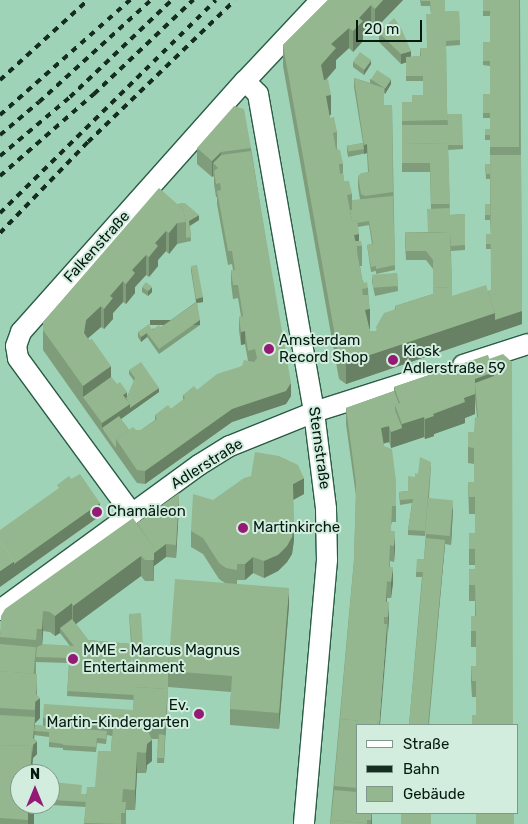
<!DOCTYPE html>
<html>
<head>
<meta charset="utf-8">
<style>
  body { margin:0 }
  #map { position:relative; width:528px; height:824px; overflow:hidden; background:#9ed3b7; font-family:Rubik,sans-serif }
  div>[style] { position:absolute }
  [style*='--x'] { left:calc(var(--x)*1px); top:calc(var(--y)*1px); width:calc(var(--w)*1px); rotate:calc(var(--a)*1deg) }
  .roads { filter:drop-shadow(1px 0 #2a5d45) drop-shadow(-1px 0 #2a5d45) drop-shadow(0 1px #2a5d45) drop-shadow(0 -1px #2a5d45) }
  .street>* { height:20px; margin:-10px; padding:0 10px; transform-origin:10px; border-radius:10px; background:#fff }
  .rail>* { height:4px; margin-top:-2px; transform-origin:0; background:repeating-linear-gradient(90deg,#152d21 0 6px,transparent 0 12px) }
  .wall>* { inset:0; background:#7f9d7b; transform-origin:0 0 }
  .shaded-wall>* { inset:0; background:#688064; transform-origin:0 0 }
  .building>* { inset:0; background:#94b78f; transform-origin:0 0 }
  .dots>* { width:14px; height:14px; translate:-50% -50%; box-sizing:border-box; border:2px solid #d2edde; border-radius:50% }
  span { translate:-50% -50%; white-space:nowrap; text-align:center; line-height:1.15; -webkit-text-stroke:4px #d2edde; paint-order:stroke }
  .street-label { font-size:15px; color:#04190f }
  .poi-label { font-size:15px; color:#04190f }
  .left { translate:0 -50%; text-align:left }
  .right { translate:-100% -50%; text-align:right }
  .legend { position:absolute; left:356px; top:724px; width:162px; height:90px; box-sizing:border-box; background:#d2edde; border:1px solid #80988b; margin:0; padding:6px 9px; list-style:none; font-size:15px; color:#04190f }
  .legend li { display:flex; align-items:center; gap:10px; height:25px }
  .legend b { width:25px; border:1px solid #80988b }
  .north { position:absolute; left:10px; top:764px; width:50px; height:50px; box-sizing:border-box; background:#d2edde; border:1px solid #80988b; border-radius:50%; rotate:0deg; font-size:14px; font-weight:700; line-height:20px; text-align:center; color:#04190f }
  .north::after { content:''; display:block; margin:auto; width:18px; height:22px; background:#941a75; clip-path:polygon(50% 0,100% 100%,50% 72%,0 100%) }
  .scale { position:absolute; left:356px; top:20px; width:66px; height:22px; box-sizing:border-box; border:2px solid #04190f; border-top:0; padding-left:6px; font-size:15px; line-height:18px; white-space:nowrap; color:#04190f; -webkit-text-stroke:4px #d2edde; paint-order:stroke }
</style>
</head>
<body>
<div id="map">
  <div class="roads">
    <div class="street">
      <i style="--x:245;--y:81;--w:18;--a:45"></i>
      <i style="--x:258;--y:94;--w:323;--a:80"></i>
      <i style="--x:314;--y:412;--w:98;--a:82.9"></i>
      <i style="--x:326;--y:509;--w:51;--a:88.9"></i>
      <i style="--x:327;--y:560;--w:265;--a:95"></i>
      <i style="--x:463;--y:365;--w:68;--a:-17.9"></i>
      <i style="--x:132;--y:514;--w:193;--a:-126.2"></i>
      <i style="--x:18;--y:358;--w:12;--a:-99"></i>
      <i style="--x:16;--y:346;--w:15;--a:-70"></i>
      <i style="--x:21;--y:332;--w:336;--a:-48.3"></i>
      <i style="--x:245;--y:81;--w:111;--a:-46.8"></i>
      <i style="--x:0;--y:610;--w:246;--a:-36.1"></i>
      <i style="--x:199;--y:465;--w:36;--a:-32"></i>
      <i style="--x:230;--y:446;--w:91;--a:-22"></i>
      <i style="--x:314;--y:412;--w:112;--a:-17.6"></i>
    </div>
  </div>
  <div class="rail">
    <i style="--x:0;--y:80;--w:119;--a:-42.3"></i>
    <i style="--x:0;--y:115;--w:174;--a:-41.5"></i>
    <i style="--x:0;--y:135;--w:51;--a:-40.2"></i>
    <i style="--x:39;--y:102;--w:151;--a:-42.3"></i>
    <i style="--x:0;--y:156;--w:92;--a:-40.1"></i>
    <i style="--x:70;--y:97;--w:141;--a:-43.6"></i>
    <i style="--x:0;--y:176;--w:125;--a:-41.1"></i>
    <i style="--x:94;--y:94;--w:137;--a:-43.5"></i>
    <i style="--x:0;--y:213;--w:303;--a:-44.6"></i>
    <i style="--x:0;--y:233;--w:127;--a:-46"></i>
    <i style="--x:88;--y:142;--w:204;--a:-44"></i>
  </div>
  <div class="wall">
    <i style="clip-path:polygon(328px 0,403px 0,375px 29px,371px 26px,363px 35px,363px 41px,353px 52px,349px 48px,336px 60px,336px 68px,326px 80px,331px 115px,330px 115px,330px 118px,337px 132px,337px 149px,343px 164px,343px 173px,344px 181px,352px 194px,352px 200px,360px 200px,358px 186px,358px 176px,368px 172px,367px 153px,348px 157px,347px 151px,347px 146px,363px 143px,354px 87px,354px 78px,370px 83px,370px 79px,391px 84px,385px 94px,384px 93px,384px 105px,392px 105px,395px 270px,376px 274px,376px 271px,371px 272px,367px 245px,372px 244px,369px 225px,358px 227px,359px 241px,362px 246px,362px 266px,360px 266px,362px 279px,364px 283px,368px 288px,370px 329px,369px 329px,370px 331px,376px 331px,395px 309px,395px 306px,433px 294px,433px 269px,426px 260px,406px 260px,405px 241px,405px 232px,428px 232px,431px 209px,430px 172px,402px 172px,402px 102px,412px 102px,423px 95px,423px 81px,406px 81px,406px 62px,401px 64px,379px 42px,379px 33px,411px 57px,420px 56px,420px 48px,427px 48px,431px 14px,430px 6px,421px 6px,420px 0,445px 0,445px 11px,459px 11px,460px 45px,446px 46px,447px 114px,463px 145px,463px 149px,448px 150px,450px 215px,465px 214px,465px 250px,451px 251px,452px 296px,488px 291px,491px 290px,491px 249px,486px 249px,486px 234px,491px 234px,490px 220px,485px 220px,485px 204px,490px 204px,490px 179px,486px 179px,485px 164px,490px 164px,490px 118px,483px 118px,483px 94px,490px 94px,490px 66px,483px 65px,483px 42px,490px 42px,490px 16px,483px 16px,483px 0,520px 0,522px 324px,346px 384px,339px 379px,283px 66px,283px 45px)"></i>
    <i style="clip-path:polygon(353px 62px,371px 64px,364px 75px,353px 67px)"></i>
    <i style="left:485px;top:129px;width:5px;height:11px"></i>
    <i style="clip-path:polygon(197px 148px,251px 148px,291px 396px,286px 404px,232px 422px,145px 484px,137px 483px,43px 350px,43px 330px,178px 204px,199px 220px,190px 226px,191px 241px,177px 244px,169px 254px,166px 251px,158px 260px,158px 266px,149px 277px,146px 275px,135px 287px,135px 293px,126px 304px,123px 302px,113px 313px,113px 319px,104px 329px,101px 327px,88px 338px,111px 377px,127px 397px,134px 381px,129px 374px,129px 370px,159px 392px,121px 419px,129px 430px,141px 430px,155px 420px,155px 415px,171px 409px,183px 400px,183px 395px,197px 390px,242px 366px,248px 361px,245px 344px,241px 345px,239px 330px,239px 317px,241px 316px,238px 298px,233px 299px,231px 283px,231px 270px,233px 270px,232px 264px,228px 265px,217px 204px,217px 197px,216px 197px,214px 184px,214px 177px,213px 176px,212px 177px,197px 164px)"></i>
    <i style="clip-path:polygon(191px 266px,203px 302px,197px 303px,200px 325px,159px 354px,147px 337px,141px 342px,138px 337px,138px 332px,161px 327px,196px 302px,191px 271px)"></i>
    <i style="clip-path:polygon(397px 273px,398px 291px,375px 296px,372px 282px,372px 278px)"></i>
    <i style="clip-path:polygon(142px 287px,152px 292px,148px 296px,142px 292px)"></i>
    <i style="clip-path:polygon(488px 355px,476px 715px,476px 697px,472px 697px,471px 682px,471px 666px,476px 666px,476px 647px,471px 647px,471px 616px,475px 616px,475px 601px,469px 601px,469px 569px,475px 569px,475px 565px,469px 565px,469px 533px,475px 533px,475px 514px,469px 514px,468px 482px,474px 482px,474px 464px,468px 463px,468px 432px,474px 432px,477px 417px,475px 400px,475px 414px,465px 418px,465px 423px,434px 434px,434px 436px,425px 439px,424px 437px,391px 448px,389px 442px,383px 444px,396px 481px,396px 522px,392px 522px,391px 525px,391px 531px,395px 547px,394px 562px,390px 561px,390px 567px,393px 583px,391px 598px,387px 598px,387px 602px,389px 618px,387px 640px,357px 725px,357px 813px,372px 813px,372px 824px,330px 824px,354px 560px,356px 496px,346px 424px,346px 408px,394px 391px,394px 387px)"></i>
    <i style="clip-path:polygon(431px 466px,429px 498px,453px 509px,451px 545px,445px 544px,429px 725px,409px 725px,422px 577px,416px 577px,416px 572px,424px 559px,427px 519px,425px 536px,408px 535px,408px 530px,412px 503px,400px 505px,399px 492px,408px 491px,415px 477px,418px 474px)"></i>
    <i style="clip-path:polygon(evenodd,304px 494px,293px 500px,294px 540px,292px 554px,287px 562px,278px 571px,264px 578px,253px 573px,245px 580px,237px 580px,237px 584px,289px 605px,279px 729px,230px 725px,230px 709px,231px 692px,168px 687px,164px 763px,157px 763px,158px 739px,151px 739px,152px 761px,147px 765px,146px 773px,137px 773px,135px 810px,126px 810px,126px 824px,84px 824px,86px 807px,51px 805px,52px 782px,81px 794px,86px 794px,95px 787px,111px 751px,112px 736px,107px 735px,106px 744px,97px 743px,96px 752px,63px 750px,63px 748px,49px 747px,49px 737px,34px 735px,34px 734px,34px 738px,37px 754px,33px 758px,20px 804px,34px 804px,34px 822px,28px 824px,0 824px,0 631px,137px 523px,179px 506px,176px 558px,166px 557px,154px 566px,154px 581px,145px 581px,141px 576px,76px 624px,88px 640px,131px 644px,129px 614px,143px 646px,143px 651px,132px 652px,169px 654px,225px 583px,219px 579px,203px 554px,191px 547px,191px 531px,213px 500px,304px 494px,43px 631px,50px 632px,55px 636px,60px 633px,70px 646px,42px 645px,43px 631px,304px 494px,132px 652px,133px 662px,131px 662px,132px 652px,304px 494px,36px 660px,36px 662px,69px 663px,67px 696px,134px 700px,133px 710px,43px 718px,43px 726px,35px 725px,35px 723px,40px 718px,37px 695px,36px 674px,36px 660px)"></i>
  </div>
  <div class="shaded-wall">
    <i style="clip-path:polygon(383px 0,403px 0,375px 29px,375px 9px)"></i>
    <i style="clip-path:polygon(371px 5px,371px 26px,363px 35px,363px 41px,353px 52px,353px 31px,359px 18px)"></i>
    <i style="clip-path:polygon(349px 28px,349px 48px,336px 60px,336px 68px,321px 85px,321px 65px,331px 44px)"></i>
    <i style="clip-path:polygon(411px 51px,411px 61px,401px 64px,401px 54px)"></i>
    <i style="clip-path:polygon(371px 60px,371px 64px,364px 75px,364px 70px)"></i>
    <i style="clip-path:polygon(391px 79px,391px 84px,385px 94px,385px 89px)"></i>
    <i style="left:331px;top:95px;width:20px;height:5px;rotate:90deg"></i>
    <i style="clip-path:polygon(367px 144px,367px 153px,364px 154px,364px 145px)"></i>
    <i style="clip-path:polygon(221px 152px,221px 169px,218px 168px,213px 163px,213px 176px,212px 177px,212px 161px)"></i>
    <i style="clip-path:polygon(199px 215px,199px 220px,189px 226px,189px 221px)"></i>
    <i style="clip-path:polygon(177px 223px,177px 244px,169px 254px,169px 233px)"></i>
    <i style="clip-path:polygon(166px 231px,166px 251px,158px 260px,158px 266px,149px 277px,149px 257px,155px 243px)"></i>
    <i style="clip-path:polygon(359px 234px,359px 246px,357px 246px,354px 235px)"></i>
    <i style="clip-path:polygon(146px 255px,146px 275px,135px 287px,135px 293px,126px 304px,126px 284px,132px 270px)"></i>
    <i style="clip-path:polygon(123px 281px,123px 302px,113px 313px,113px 319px,104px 329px,104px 309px,110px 296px)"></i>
    <i style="clip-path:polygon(152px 287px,152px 292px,148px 296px,148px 291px)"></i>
    <i style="clip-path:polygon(203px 297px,203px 302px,196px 303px,196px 299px)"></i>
    <i style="clip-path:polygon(101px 306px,101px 327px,86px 340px,84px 333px,86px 320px)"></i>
    <i style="left:370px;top:309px;width:20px;height:5px;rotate:90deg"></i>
    <i style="clip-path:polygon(522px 311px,522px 324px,346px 384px,346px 363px,495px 313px)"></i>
    <i style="left:200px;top:320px;width:5px;height:50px;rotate:90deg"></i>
    <i style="clip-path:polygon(245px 331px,245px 344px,241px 345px,241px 332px)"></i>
    <i style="clip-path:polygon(147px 333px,147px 337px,141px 342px,141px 337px)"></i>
    <i style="clip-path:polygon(111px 366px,111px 386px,83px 397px,83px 407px,83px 386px)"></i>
    <i style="clip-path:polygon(494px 372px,494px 392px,475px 383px,475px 414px,465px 418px,465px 423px,434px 434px,434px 436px,425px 439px,425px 419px,433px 414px,464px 398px,475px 379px)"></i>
    <i style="clip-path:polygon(291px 383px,291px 396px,286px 404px,232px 422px,145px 484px,145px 471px,232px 409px)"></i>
    <i style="clip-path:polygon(159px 388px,159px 392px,104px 431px,102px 428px,102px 423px,130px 404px)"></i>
    <i style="clip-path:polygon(127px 392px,127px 401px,123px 395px)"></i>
    <i style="clip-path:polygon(424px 417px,424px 437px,391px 448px,391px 432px,402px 428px,402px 424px)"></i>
    <i style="clip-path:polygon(389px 426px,389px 442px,381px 444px,381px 428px)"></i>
    <i style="clip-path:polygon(304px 478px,304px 494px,293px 500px,293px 484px)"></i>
    <i style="clip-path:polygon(179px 493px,179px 506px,176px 558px,176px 545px)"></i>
    <i style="clip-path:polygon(453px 500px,453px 509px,451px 545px,451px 535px)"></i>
    <i style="clip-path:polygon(100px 503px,100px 516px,0 587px,0 571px)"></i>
    <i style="clip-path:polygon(294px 524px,294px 540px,292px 554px,287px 562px,278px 571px,264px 578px,264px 561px)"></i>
    <i style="clip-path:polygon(395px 531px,395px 547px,394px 562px,394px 546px)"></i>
    <i style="clip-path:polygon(445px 540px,445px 545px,428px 725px)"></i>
    <i style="clip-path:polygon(166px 544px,166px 557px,154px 566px,154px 581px,153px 554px)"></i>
    <i style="clip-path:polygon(141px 556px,141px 576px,73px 626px,73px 606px)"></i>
    <i style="clip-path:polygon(253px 557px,253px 573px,245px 580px,245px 564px)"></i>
    <i style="clip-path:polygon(393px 567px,393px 583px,391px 598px,391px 582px)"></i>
    <i style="clip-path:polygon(387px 581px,387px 598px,386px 618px,386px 602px)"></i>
    <i style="clip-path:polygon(289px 588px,289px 605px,279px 729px,279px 713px)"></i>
    <i style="clip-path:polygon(389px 602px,389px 618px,388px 633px,388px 617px)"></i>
    <i style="clip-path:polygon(72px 603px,72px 624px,60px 628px,60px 633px,55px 636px,55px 616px)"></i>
    <i style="clip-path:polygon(43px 611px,43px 631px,42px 649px,42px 629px)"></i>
    <i style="clip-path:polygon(387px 624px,387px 640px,380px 725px,379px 725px)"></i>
    <i style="clip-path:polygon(37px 674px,36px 701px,40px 698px,40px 718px,35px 723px,35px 730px,35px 710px)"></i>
    <i style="clip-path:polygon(168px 687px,165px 739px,164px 763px,165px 726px,168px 689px)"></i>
    <i style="clip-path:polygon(35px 717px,34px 744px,37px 741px,37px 754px,33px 758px,32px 774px,30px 774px)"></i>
    <i style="clip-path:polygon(149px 718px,149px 738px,152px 740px,152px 761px,147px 765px,146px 773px,146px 753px)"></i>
    <i style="clip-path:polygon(137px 752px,137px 773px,135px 810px,135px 790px)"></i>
    <i style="left:28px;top:804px;width:6px;height:20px"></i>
    <i style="clip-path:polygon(371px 813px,372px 824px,371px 824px)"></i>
  </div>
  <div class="building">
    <i style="clip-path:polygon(328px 0,383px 0,375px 9px,371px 5px,359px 18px,363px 21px,353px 31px,349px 28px,331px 44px,336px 48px,321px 65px,324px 80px,328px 79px,331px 95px,326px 96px,330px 118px,334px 117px,337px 132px,333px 133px,336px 149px,340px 150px,343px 164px,339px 164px,340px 174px,343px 173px,344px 181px,349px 181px,352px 194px,347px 195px,352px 221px,357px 220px,359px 234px,354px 235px,355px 241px,361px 241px,362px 246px,357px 246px,357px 252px,362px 279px,364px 283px,367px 282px,368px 288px,362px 289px,363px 295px,368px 295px,370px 309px,365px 310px,370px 331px,377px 331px,376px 327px,384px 313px,396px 309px,395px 306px,433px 294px,433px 288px,452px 287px,452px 296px,486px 285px,495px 313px,346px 363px,339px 358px,283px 45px)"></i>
    <i style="clip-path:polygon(421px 0,445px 0,445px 11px,459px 11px,460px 40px,446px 41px,447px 106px,426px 106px,426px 102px,412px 102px,412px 95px,423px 95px,423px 76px,406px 76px,406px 57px,421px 56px,420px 48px,427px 48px,426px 14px,431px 14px,430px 1px,421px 1px)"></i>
    <i style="left:483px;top:0;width:7px;height:11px"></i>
    <i style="left:490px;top:0;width:29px;height:147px"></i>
    <i style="clip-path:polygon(394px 18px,401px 28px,411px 51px,401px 54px,379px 33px)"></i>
    <i style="left:483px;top:42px;width:7px;height:19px"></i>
    <i style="left:360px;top:52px;width:14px;height:12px;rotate:36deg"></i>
    <i style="left:377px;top:70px;width:17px;height:11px;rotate:33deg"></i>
    <i style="clip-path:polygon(354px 78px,384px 88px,384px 105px,392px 105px,393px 192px,365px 196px,361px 194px,358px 176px,361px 173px,369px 172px,367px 144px,364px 145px)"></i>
    <i style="left:483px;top:94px;width:7px;height:19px"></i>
    <i style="clip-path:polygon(402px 102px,426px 102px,426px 106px,447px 106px,448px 120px,402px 121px)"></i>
    <i style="clip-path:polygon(234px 106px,244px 109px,251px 148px,221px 152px,212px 161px,197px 148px)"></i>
    <i style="clip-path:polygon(447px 114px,462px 114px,463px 145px,448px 145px,448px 143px,402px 144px,402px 148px,402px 125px,448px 125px)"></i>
    <i style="left:485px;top:129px;width:5px;height:6px"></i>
    <i style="left:363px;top:143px;width:6px;height:16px;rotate:81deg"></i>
    <i style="clip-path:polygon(448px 143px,450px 204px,431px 204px,430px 163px,402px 163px,402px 144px)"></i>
    <i style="clip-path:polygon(251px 151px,291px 383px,286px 391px,232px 409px,145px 471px,137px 470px,116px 439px,133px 427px,136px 430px,141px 430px,157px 419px,155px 415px,168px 405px,171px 409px,185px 398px,183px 395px,194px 386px,197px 390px,217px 374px,242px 366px,244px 360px,254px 362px,257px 358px,255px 349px,248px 351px,245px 331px,241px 332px,239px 317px,243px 316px,238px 285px,233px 285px,231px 270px,235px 270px,232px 251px,228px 251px,217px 191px,221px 190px,220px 183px,216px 184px,214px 171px,218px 168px,213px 163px,221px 155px)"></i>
    <i style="clip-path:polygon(490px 155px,521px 155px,522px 311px,495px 320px,495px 313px,488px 291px,491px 290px)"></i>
    <i style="clip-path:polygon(485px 164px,490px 164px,490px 174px,486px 174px)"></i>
    <i style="clip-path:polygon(159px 188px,183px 209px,186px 222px,177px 223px,169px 233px,166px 231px,155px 243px,158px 246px,149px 257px,146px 255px,132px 270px,135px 273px,126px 284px,123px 281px,110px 296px,113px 298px,104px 309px,101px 306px,86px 320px,84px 333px,89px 340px,92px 339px,111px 366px,83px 386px,43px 330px,43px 322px)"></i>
    <i style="clip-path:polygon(393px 196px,395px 265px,376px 269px,376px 266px,371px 267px,367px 245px,373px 244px,369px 221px,357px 223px,357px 220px,352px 221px,350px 210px,352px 210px,352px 200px)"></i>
    <i style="clip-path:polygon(180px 203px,185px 203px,199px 215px,189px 221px,191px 237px,186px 238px,186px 222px,183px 209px,178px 204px)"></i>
    <i style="left:485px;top:204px;width:5px;height:11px"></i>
    <i style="clip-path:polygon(450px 208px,450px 215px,465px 214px,465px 245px,451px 246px,450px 233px,428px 232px,427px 209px)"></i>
    <i style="clip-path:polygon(405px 232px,450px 233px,452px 287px,433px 288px,433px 260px,426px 251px,406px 251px)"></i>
    <i style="left:486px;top:234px;width:5px;height:10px"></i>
    <i style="clip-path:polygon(197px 265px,203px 297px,196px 299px,191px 266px)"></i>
    <i style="left:397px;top:273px;width:13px;height:25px;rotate:86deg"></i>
    <i style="clip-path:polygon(146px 282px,152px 287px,148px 291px,142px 287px)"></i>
    <i style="clip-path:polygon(197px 302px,200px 320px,159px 349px,147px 333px,141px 337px,138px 332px,149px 324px,152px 330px,159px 325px,161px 327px)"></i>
    <i style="clip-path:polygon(503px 354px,512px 362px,513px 725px,472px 725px,472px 715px,476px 715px,476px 681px,472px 681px,471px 666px,476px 666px,476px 631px,471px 631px,471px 616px,476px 616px,475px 585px,469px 585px,469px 569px,475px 569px,475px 549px,469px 549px,469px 533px,475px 533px,475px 497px,469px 497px,468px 482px,474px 482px,474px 448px,468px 447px,468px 432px,474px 432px,475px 417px,478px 417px,475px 383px,494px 376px,494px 372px,489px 359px)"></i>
    <i style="clip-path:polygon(488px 355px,494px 372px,475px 379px,475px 394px,464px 398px,465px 402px,433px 414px,434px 416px,425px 419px,424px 417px,402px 424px,395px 405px,400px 403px,394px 387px)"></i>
    <i style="clip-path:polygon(141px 362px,159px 388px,130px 408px,130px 404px,126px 398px,127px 397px,135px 378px,129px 370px)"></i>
    <i style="clip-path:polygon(111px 377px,117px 384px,120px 382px,127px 392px,123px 395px,130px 404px,102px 423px,83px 397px)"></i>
    <i style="clip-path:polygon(394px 391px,399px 404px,395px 405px,395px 410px,402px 428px,391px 432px,389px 426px,381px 428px,384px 446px,392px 449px,396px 481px,396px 506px,392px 506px,391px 531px,395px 531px,394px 546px,390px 545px,389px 567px,393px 567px,391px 582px,387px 581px,386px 602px,389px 602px,388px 617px,384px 617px,384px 624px,387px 624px,379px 725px,375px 725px,375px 722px,340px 719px,354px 560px,356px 483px,346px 408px)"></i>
    <i style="clip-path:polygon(119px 416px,129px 430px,116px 439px,116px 448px,102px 428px)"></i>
    <i style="clip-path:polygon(255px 452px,279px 456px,298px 465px,304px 478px,293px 484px,294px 524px,292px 537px,287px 546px,278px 555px,264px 561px,253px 557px,245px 564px,237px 564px,237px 570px,226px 568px,219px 563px,203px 538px,191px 531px,193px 494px,213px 500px,244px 478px,251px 476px)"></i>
    <i style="clip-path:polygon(420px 457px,431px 462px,425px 531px,408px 530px,413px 499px,400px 500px,399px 492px,408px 491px,408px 476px,415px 477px,415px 473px,418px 474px)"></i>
    <i style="clip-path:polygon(80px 474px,100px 503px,14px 564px,14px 561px,0 541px,0 530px,59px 488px,57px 485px,69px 476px,71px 479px)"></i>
    <i style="clip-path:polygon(179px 493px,176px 545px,166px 544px,154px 553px,154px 548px,137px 523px)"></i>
    <i style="left:428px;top:498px;width:25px;height:36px;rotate:5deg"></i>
    <i style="clip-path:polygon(133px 518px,154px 548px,154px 560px,145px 560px,141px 556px,73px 606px,72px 603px,55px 616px,50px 612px,43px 611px,42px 629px,37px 629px,36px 640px,0 637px,1px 616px,5px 609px)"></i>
    <i style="clip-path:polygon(426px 538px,445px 540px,428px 725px,409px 725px,423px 572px,416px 572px,417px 559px,424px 559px)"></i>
    <i style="clip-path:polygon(0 541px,14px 561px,0 571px)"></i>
    <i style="clip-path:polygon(175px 579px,289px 588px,279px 713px,230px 709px,232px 676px,168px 671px)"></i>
    <i style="clip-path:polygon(141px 613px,143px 646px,132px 647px,131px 662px,133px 662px,132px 652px,169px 654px,168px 671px,168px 697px,168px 689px,134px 687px,134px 695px,67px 691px,70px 658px,36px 657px,37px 647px,44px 644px,74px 646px,60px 628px,72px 619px,88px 640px,132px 644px,129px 614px)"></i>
    <i style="left:0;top:644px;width:36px;height:27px;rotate:5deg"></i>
    <i style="clip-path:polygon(0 671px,37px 674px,36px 694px,40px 698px,35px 702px,35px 710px,0 708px)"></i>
    <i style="clip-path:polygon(134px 687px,168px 689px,165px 726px,149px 725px,149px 718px,114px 715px,113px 723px,43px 718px,44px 704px,133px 710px)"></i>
    <i style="clip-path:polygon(0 715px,35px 717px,33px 738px,37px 741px,33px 745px,32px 754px,32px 746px,0 745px)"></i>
    <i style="clip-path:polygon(114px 715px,149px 718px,148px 731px,152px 740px,147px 744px,146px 753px,137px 752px,135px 790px,123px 789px,122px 802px,126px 802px,125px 813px,121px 813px,121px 824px,84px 823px,87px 787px,95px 787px,98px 751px,111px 751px)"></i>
    <i style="clip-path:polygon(340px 719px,375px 722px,374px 725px,357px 725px,357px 788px,334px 786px)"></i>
    <i style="clip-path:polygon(35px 725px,107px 731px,106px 739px,97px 738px,96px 747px,63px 745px,63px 744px,49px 742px,49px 732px,34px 731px)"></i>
    <i style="clip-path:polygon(159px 734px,165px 735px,164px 758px,157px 758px)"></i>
    <i style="clip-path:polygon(0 745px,32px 746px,30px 774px,20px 774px,20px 804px,28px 804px,28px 820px,0 818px)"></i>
    <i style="clip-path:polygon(52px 782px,82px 785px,81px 794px,86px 794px,86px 802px,51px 800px)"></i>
    <i style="clip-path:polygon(334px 790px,357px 792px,357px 813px,371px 813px,371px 820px,367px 820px,367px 824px,366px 824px,366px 823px,331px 820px)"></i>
    <i style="left:401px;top:813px;width:30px;height:11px"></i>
    <i style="left:476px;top:813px;width:38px;height:11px"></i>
    <i style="clip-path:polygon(331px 820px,366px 823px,365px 824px,330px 824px)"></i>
  </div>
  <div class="dots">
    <i style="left:269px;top:349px;background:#941a75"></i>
    <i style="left:393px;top:360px;background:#941a75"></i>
    <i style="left:97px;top:512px;background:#941a75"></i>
    <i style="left:243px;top:528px;background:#941a75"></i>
    <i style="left:73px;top:659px;background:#941a75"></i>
    <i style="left:199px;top:714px;background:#941a75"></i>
  </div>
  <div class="street-label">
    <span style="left:97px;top:247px;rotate:-48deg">Falkenstraße</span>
    <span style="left:319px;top:448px;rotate:82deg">Sternstraße</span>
    <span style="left:207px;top:464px;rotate:-32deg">Adlerstraße</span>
  </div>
  <div class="poi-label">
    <span class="left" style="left:279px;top:349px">Amsterdam<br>Record Shop</span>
    <span class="left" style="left:403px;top:360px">Kiosk<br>Adlerstraße 59</span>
    <span class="left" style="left:107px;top:512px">Chamäleon</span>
    <span class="left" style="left:253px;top:528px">Martinkirche</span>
    <span class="left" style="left:83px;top:659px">MME - Marcus Magnus<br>Entertainment</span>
    <span class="right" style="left:189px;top:714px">Ev.<br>Martin-Kindergarten</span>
  </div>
  <ul class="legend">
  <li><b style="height:6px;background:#fff"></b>Straße</li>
  <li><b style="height:6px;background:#152d21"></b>Bahn</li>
  <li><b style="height:14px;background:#94b78f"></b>Gebäude</li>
  </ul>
  <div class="north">N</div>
  <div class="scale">20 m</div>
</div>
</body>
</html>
